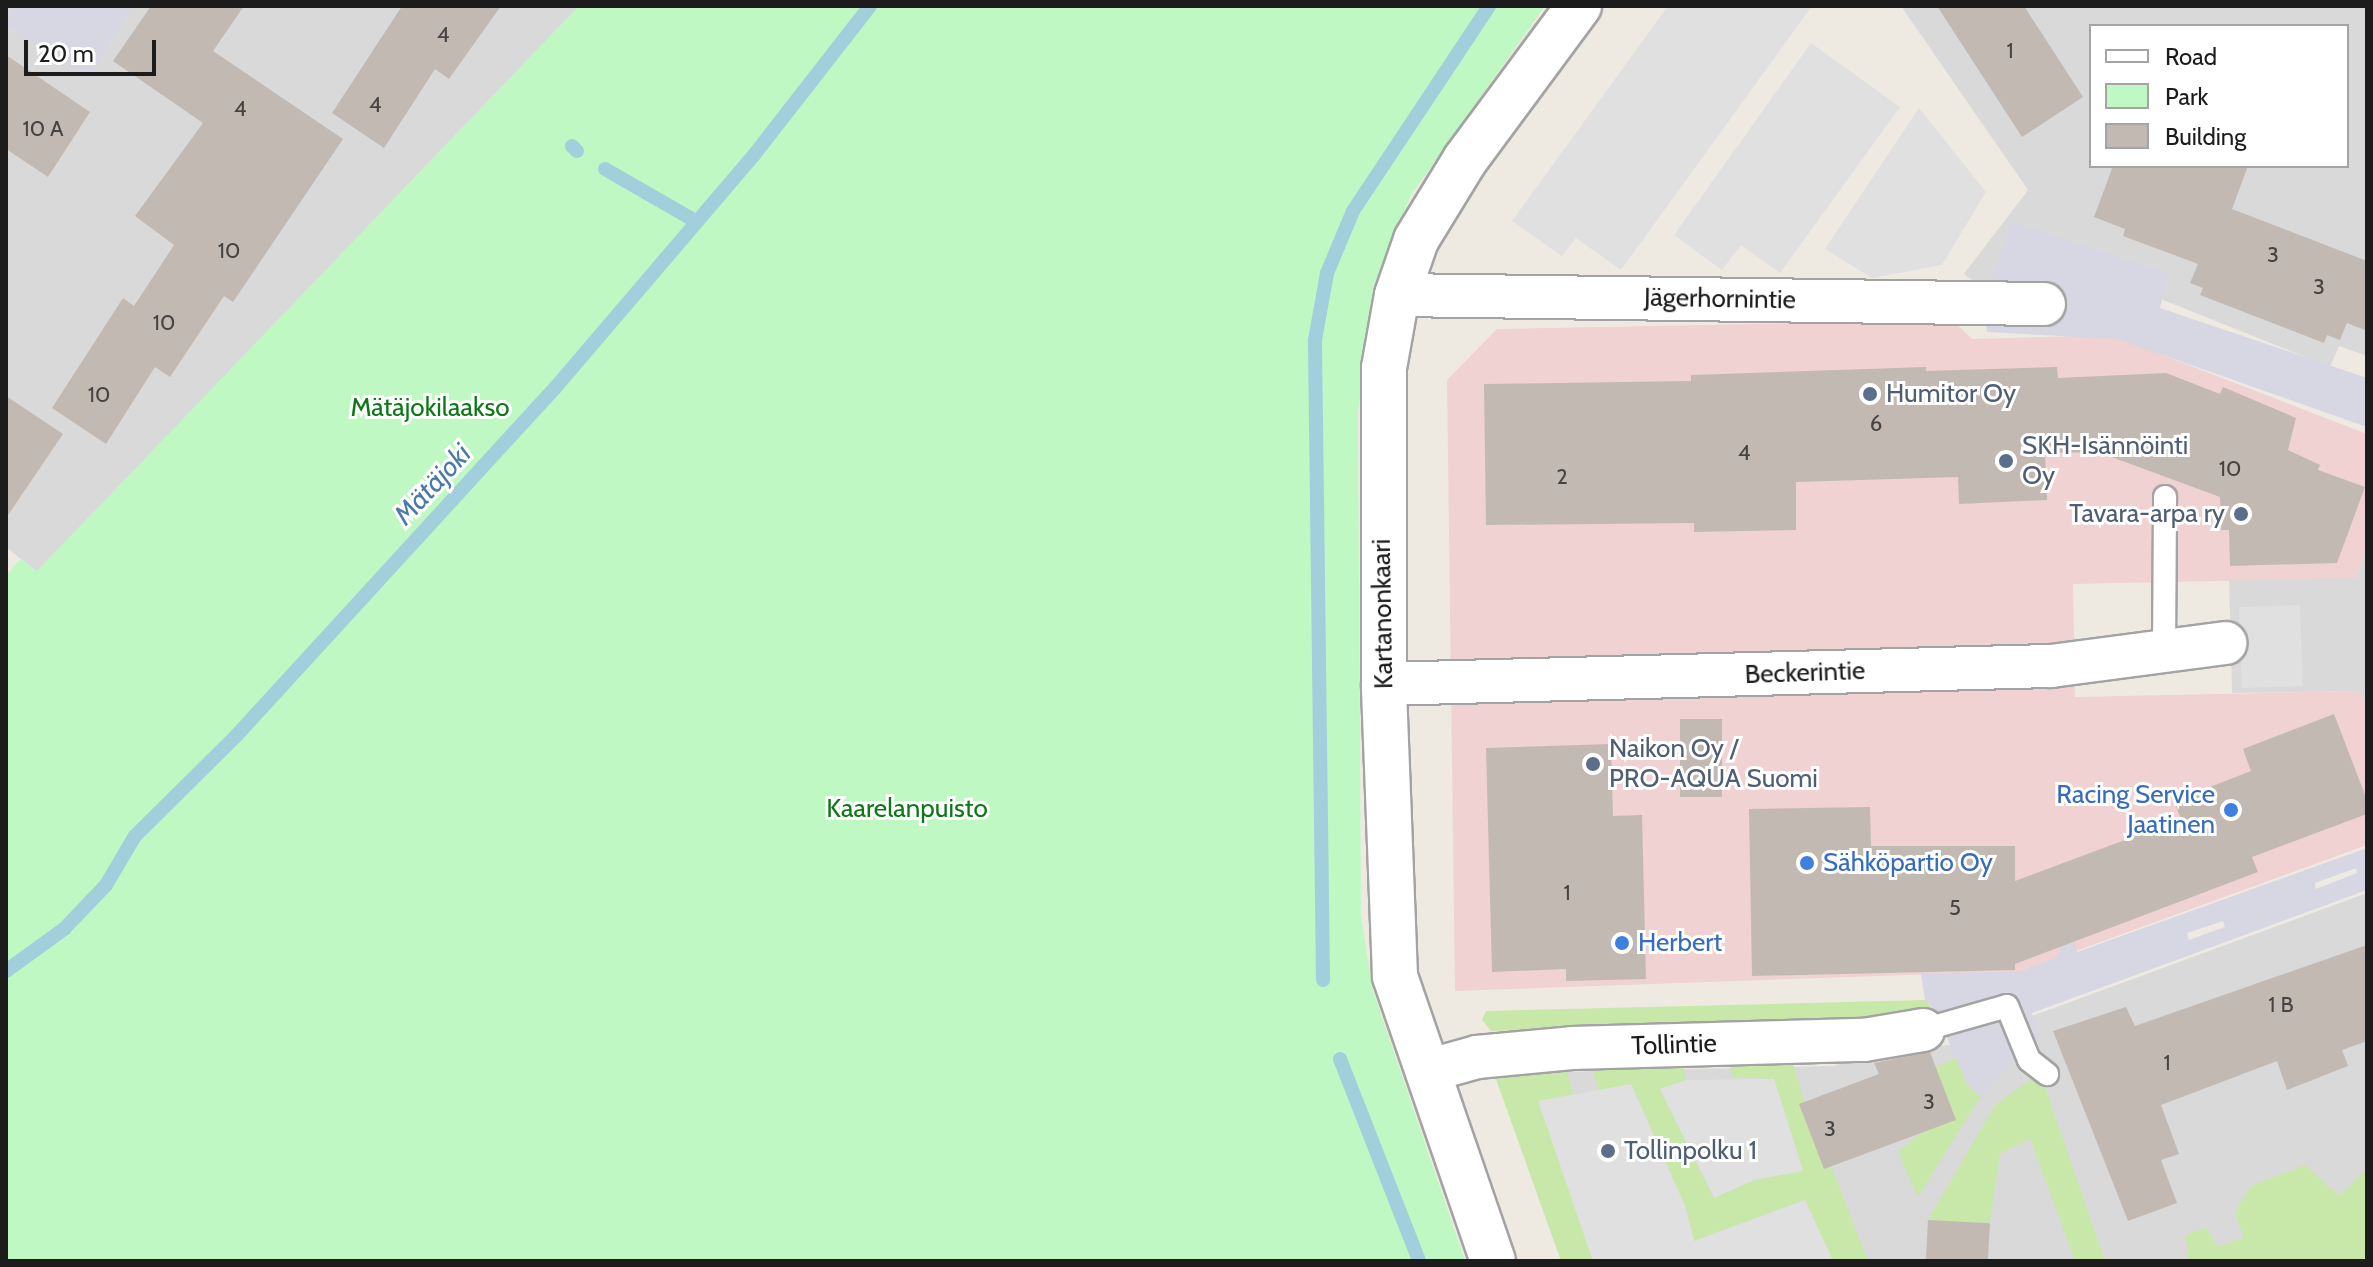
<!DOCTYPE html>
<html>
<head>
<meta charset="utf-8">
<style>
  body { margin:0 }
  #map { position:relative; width:2373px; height:1267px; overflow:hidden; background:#eeeae2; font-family:Cabin,sans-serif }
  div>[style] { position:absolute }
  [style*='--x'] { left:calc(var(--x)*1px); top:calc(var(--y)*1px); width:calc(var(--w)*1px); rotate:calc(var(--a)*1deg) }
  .residential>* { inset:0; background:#dad9d9 }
  .commercial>* { inset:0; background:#efd2d1 }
  .grass>* { inset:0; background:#c7e8a8 }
  .park>* { inset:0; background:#bff8c3 }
  .parking>* { inset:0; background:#e0e0e0; transform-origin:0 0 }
  .plaza>* { inset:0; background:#d7d6e3 }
  .stream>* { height:14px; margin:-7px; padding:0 7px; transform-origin:7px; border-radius:7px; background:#a3cedb }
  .building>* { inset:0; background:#c2b9b2; transform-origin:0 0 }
  .roads { filter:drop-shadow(2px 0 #a3a3a3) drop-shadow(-2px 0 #a3a3a3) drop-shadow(0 2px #a3a3a3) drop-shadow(0 -2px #a3a3a3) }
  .service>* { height:22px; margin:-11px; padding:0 11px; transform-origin:11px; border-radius:11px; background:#fff }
  .minor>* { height:42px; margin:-21px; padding:0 21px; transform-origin:21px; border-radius:21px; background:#fff }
  .tertiary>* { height:44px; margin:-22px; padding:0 22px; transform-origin:22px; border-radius:22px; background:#fff }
  .dots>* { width:22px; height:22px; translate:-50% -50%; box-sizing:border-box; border:4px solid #fff; border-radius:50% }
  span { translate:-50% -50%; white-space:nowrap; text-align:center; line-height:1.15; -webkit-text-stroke:6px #fff; paint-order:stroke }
  .number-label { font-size:22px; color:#464342 }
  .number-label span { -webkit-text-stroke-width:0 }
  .street-label { font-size:26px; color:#1c1c1c }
  .service-label { font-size:26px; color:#4e5e75 }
  .left { translate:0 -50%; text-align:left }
  .right { translate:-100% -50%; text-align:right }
  .park-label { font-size:26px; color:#0d7816 }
  .shop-label { font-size:26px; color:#366cbe }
  .water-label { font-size:28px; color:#4b7aaa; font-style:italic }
  .frame { position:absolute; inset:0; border:8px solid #1c1c1c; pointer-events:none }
  .legend { position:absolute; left:2089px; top:24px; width:260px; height:144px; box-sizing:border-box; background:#fff; border:2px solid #a4a4a4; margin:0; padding:10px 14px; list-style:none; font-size:24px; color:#1c1c1c }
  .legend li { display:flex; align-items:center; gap:16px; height:40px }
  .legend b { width:40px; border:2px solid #a4a4a4 }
  .scale { position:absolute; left:24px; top:40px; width:132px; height:36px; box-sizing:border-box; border:4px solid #1c1c1c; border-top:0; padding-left:10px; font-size:24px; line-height:28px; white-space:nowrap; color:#1c1c1c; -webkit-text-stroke:6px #fff; paint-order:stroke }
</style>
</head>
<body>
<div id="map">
  <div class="residential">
    <i style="clip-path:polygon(6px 6px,579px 6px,37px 572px,6px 547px)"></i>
    <i style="clip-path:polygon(evenodd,1901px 6px,2367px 6px,2367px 356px,2339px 346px,2330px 367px,2136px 289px,1992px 295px,1964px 274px,2028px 190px,1901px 6px,2091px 26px,2347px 26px,2347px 166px,2091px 166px,2091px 26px)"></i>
    <i style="clip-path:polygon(2367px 548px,2367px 709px,2360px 691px,2232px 693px,2229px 578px,2356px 578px)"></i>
    <i style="clip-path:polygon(2367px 893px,2367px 1261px,1563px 1261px,1555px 1072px,1834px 1066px,1893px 1047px,1953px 1045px)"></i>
  </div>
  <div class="commercial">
    <i style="clip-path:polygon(1952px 320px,1972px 339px,2111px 335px,2367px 434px,2367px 548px,2356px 578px,2073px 584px,2075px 697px,2361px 691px,2367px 709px,2367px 845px,2021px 971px,1455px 991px,1447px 380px,1497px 329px)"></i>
  </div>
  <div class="grass">
    <i style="clip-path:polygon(1925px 1000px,1937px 1014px,1934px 1020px,1919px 1022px,1491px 1031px,1482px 1020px,1486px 1011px)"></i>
    <i style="clip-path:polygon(1790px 1054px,1825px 1169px,1831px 1166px,1868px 1261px,1833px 1261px,1805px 1200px,1694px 1241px,1686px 1208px,1632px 1085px,1599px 1091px,1589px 1061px,1682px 1060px,1686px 1080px,1660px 1089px,1714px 1198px,1754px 1180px,1803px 1170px,1774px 1079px,1732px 1077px,1728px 1057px)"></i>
    <i style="clip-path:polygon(1956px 1058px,1966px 1082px,1980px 1097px,1918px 1197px,1898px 1152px,1920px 1133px,1936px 1067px)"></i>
    <i style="clip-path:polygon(1566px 1068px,1573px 1095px,1539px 1102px,1593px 1261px,1561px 1261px,1496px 1079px)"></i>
    <i style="clip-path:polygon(2031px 1079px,2044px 1084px,2105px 1261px,2075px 1261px,2030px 1139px,2000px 1154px,1990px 1223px,1928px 1220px,1995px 1105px)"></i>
    <i style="clip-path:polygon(2305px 1165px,2339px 1196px,2367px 1169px,2367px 1261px,2188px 1261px,2186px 1235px,2207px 1227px,2217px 1247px,2244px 1238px,2235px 1212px,2251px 1186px)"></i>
  </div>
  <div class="park">
    <i style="clip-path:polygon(579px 6px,1545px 6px,1411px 195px,1373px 286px,1358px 413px,1361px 915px,1372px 988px,1465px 1261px,6px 1261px,6px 575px,21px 559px,37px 571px)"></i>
  </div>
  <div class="parking">
    <i style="clip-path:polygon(1668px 6px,1812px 6px,1621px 270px,1576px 238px,1562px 256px,1512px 221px)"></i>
    <i style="clip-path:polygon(1811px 43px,1900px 107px,1780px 273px,1741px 245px,1722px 270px,1674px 235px)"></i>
    <i style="clip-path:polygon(1919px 108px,1986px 192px,1942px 265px,1872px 278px,1825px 249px)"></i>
    <i style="left:2300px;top:605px;width:81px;height:61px;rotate:88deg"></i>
    <i style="clip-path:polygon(1774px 1079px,1803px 1171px,1754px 1180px,1714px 1198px,1660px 1089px,1686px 1080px)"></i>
    <i style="clip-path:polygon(1631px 1084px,1686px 1208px,1694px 1241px,1805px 1200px,1833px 1261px,1593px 1261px,1538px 1101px)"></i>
  </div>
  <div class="plaza">
    <i style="clip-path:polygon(14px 6px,133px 6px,88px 78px,6px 25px)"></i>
    <i style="clip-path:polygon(2012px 222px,2168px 273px,2160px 308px,2367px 378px,2367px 427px,2117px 339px,1987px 332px,1983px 303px)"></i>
    <i style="clip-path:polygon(evenodd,2367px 848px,2367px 890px,2032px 1013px,2039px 1035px,1980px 1097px,1966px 1082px,1937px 1014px,1925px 1000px,1921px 974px,2021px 971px,2058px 957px,2061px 947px,2074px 941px,2077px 952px,2367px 848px,2356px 868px,2357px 873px,2316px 889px,2315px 883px,2356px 868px,2367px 848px,2223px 921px,2225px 927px,2189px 940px,2187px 933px,2223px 921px)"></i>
  </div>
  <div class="stream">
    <i style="--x:572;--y:146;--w:7;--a:45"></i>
    <i style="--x:605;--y:169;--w:106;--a:29.9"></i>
    <i style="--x:6;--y:971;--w:72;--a:-35.9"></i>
    <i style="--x:64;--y:929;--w:61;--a:-46.3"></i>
    <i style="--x:106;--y:885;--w:57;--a:-59.4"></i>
    <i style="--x:135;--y:836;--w:142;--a:-44.7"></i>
    <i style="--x:236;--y:736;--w:472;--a:-47.5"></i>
    <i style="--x:555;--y:388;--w:306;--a:-49.5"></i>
    <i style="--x:754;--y:155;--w:189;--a:-52.1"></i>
    <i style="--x:1323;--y:980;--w:640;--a:-90.72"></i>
    <i style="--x:1315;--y:340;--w:68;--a:-79.8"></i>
    <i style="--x:1327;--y:273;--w:67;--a:-67.2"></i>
    <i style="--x:1353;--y:211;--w:246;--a:-56.4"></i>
    <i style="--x:1340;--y:1059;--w:217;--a:68.6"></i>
  </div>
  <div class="building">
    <i style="clip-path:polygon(151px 6px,244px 6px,213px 51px,343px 139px,233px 302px,224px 296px,170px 377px,155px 367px,106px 444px,52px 408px,123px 298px,134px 306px,174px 245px,135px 216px,203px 123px,113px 61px)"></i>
    <i style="clip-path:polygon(402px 6px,501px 6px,449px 79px,435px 69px,384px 148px,332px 113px)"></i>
    <i style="clip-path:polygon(1937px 6px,2024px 6px,2083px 97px,2022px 137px)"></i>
    <i style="clip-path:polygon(6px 55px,90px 112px,48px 177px,6px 149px)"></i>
    <i style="clip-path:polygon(2113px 166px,2248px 166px,2232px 209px,2367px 261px,2367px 331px,2347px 323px,2340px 340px,2327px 335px,2324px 343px,2200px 295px,2203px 288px,2190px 283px,2198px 264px,2123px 236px,2125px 229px,2094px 217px)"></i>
    <i style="clip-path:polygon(1926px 367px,1926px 371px,2057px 367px,2058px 378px,2166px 373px,2220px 394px,2223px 387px,2296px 418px,2288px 450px,2320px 465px,2318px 470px,2365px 487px,2337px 563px,2230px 566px,2229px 530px,2221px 530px,2220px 497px,2098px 452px,2045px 453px,2047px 500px,1959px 504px,1958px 477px,1796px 482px,1796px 530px,1694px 532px,1694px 523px,1486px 525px,1484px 384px,1691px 381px,1691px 375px)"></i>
    <i style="clip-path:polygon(6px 396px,63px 434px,6px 518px)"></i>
    <i style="clip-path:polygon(2334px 714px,2367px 800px,2367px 814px,2252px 857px,2258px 872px,2015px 964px,2015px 970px,1752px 976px,1749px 809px,1870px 807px,1871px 846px,2015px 846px,2015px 881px,2181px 819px,2174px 801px,2251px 771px,2243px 749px)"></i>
    <i style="left:1680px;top:719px;width:42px;height:78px"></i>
    <i style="clip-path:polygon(1611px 744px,1613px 816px,1642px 815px,1646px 979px,1566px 981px,1566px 969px,1492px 972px,1486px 748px)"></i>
    <i style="clip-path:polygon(2367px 945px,2367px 1041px,2342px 1050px,2348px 1066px,2287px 1090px,2277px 1061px,2161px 1105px,2179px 1154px,2161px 1160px,2177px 1203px,2128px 1221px,2053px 1031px,2126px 1007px,2135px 1026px)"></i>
    <i style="clip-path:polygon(1930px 1052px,1956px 1120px,1824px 1169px,1799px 1104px,1879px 1074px,1874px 1063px)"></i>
    <i style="left:1928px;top:1220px;width:62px;height:41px;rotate:3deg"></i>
  </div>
  <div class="roads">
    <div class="service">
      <i style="--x:2164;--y:651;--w:154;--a:-89.6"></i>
      <i style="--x:1923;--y:1030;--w:87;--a:-15.9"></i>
      <i style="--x:2007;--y:1006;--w:58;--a:67.8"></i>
      <i style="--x:2029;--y:1060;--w:23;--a:38"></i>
    </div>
    <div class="minor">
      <i style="--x:1397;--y:295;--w:647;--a:0.8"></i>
      <i style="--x:1384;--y:684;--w:667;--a:-1.55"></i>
      <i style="--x:2051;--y:666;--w:176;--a:-7.5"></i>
      <i style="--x:1427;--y:1071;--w:52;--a:-15.6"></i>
      <i style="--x:1477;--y:1057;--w:95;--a:-5.4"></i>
      <i style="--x:1572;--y:1048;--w:292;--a:-1.6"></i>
      <i style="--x:1864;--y:1040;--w:60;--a:-9.6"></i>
    </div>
    <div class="tertiary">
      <i style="--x:1493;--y:1261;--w:301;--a:-109"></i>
      <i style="--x:1395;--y:976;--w:292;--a:-92.2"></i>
      <i style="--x:1384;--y:684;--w:316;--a:-90"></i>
      <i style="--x:1384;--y:368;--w:74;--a:-79.9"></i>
      <i style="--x:1397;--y:295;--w:58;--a:-70.9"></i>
      <i style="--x:1416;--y:240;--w:94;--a:-58.5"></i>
      <i style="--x:1465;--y:160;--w:192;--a:-53.5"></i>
    </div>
  </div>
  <div class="dots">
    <i style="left:1870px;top:394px;background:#5c6f8a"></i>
    <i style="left:2006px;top:461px;background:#5c6f8a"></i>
    <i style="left:2241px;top:514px;background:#5c6f8a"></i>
    <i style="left:1593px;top:764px;background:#5c6f8a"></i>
    <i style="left:2231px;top:810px;background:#3f7fe0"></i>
    <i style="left:1807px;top:863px;background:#3f7fe0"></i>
    <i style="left:1622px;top:943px;background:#3f7fe0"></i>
    <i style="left:1608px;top:1151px;background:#5c6f8a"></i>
  </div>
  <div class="number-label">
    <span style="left:443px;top:35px">4</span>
    <span style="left:2010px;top:51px">1</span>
    <span style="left:375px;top:105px">4</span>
    <span style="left:240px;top:109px">4</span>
    <span style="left:43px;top:129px">10 A</span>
    <span style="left:229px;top:251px">10</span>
    <span style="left:2273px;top:255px">3</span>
    <span style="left:2319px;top:287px">3</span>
    <span style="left:164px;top:323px">10</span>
    <span style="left:99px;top:395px">10</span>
    <span style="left:1876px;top:424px">6</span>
    <span style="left:1744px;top:453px">4</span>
    <span style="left:2230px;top:469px">10</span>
    <span style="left:1562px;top:477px">2</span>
    <span style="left:1567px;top:893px">1</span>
    <span style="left:1955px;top:908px">5</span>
    <span style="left:2281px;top:1005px">1 B</span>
    <span style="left:2167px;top:1063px">1</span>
    <span style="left:1929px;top:1102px">3</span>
    <span style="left:1830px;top:1129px">3</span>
  </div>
  <div class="street-label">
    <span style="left:1720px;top:299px;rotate:1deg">Jägerhornintie</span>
    <span style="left:1383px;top:614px;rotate:-91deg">Kartanonkaari</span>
    <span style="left:1805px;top:673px;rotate:-2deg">Beckerintie</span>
    <span style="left:1674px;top:1045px;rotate:-2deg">Tollintie</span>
  </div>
  <div class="service-label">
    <span class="left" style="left:1886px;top:394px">Humitor Oy</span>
    <span class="left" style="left:2022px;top:461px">SKH-Isännöinti<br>Oy</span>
    <span class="right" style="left:2225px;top:514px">Tavara-arpa ry</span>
    <span class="left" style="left:1609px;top:764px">Naikon Oy /<br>PRO-AQUA Suomi</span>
    <span class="left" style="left:1624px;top:1151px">Tollinpolku 1</span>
  </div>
  <div class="park-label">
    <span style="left:430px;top:408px">Mätäjokilaakso</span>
    <span style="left:907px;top:809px">Kaarelanpuisto</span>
  </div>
  <div class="shop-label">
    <span class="right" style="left:2215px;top:810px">Racing Service<br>Jaatinen</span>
    <span class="left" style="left:1823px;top:863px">Sähköpartio Oy</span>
    <span class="left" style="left:1638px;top:943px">Herbert</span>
  </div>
  <div class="water-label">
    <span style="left:432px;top:484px;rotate:-47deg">Mätäjoki</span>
  </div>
  <div class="frame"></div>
  <ul class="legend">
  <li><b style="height:10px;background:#fff"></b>Road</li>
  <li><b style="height:22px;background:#bff8c3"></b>Park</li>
  <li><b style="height:22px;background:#c2b9b2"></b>Building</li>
  </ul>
  <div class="scale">20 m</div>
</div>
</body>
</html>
